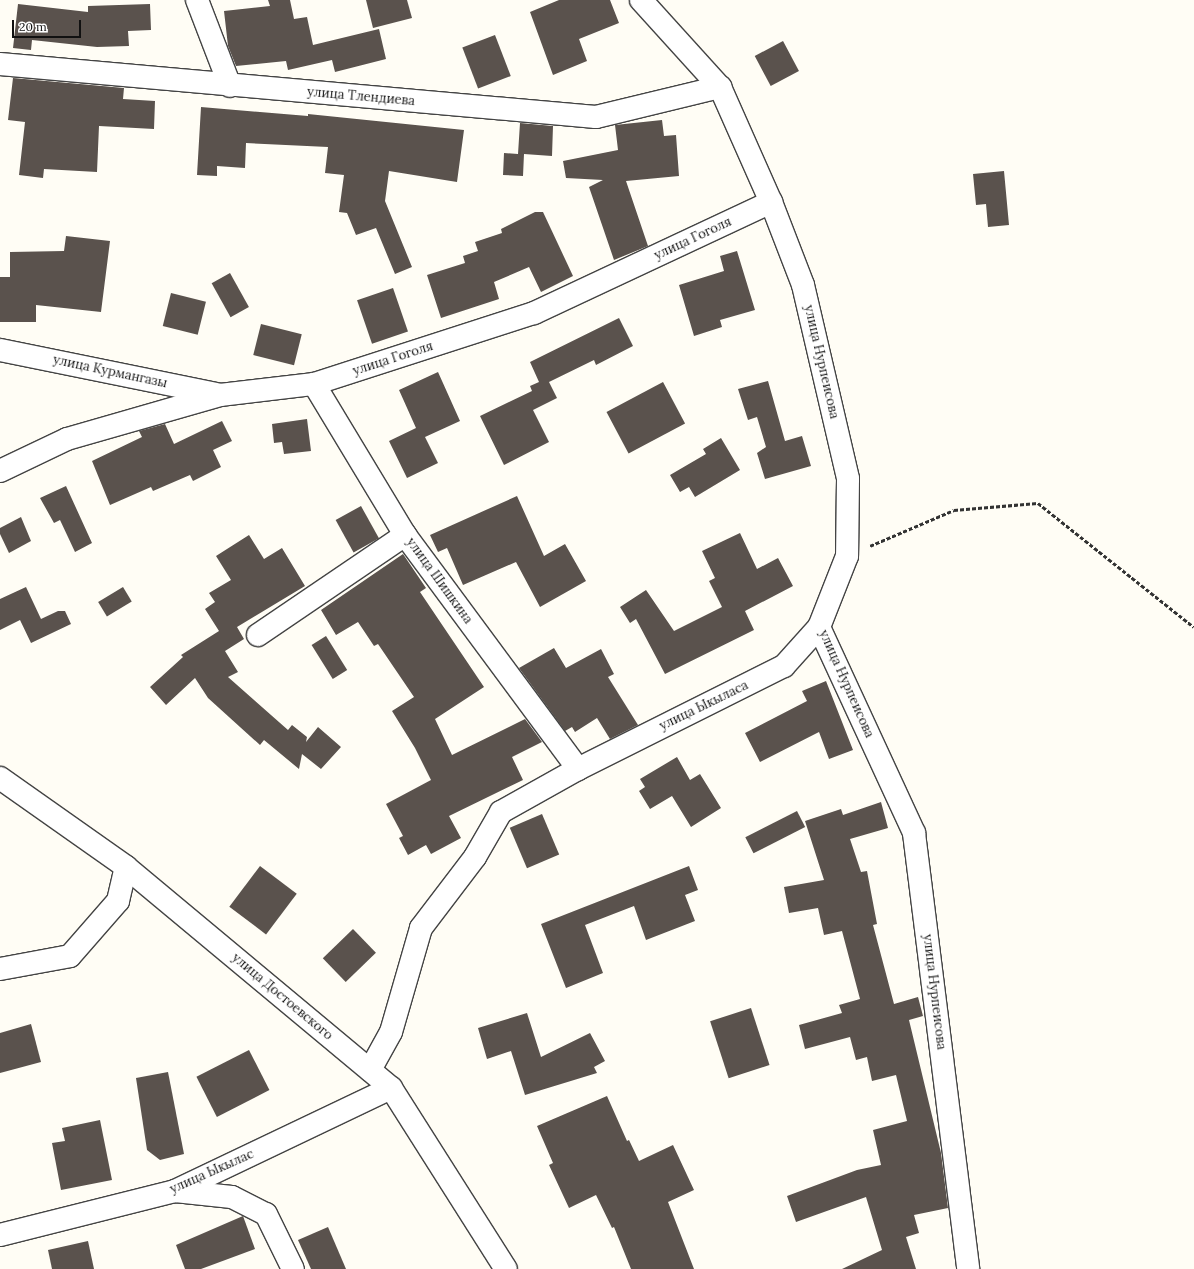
<!DOCTYPE html>
<html>
<head>
<meta charset="utf-8">
<style>
  body { margin:0 }
  #map { position:relative; width:1194px; height:1269px; overflow:hidden; background:#fffdf5; font-family:Lora,serif }
  div>[style] { position:absolute }
  [style*='--x'] { left:calc(var(--x)*1px); top:calc(var(--y)*1px); width:calc(var(--w)*1px); rotate:calc(var(--a)*1deg) }
  .building>* { inset:0; background:#5a524d; transform-origin:0 0 }
  .path>* { height:2.5px; margin-top:-1.25px; transform-origin:0; background:repeating-linear-gradient(90deg,#333 0 4px,transparent 0 6px) }
  .roads { filter:drop-shadow(1px 0 #444) drop-shadow(-1px 0 #444) drop-shadow(0 1px #444) drop-shadow(0 -1px #444) }
  .minor>* { height:22px; margin:-11px; padding:0 11px; transform-origin:11px; border-radius:11px; background:#fff }
  span { translate:-50% -50%; white-space:nowrap; text-align:center; line-height:1.15; -webkit-text-stroke:4px #fff; paint-order:stroke }
  .street-label { font-size:13px; color:#111 }
  .scale { position:absolute; left:12px; top:20px; width:69px; height:18px; box-sizing:border-box; border:2px solid #111; border-top:0; padding-left:5px; font-size:12px; line-height:14px; white-space:nowrap; color:#111; -webkit-text-stroke:3px #fff; paint-order:stroke }
</style>
</head>
<body>
<div id="map">
  <div class="building">
    <i style="clip-path:polygon(268px 0,290px 0,294px 19px,307px 17px,313px 45px,379px 29px,386px 59px,335px 72px,332px 60px,288px 70px,286px 61px,236px 66px,228px 46px,224px 11px,270px 6px)"></i>
    <i style="clip-path:polygon(366px 0,407px 0,412px 18px,373px 28px)"></i>
    <i style="clip-path:polygon(559px 0,610px 0,619px 23px,579px 39px,587px 61px,553px 75px,530px 12px)"></i>
    <i style="clip-path:polygon(18px 4px,88px 12px,88px 6px,150px 4px,151px 30px,128px 31px,129px 46px,97px 47px,32px 40px,31px 50px,13px 48px)"></i>
    <i style="left:495px;top:35px;width:44px;height:35px;rotate:69deg"></i>
    <i style="left:783px;top:41px;width:34px;height:32px;rotate:62deg"></i>
    <i style="clip-path:polygon(13px 78px,124px 88px,123px 99px,155px 101px,154px 129px,99px 126px,97px 172px,44px 169px,43px 178px,19px 175px,25px 122px,8px 120px)"></i>
    <i style="clip-path:polygon(201px 107px,308px 116px,308px 114px,464px 130px,457px 182px,389px 171px,385px 201px,412px 267px,395px 274px,376px 228px,356px 235px,347px 213px,339px 212px,344px 175px,325px 173px,328px 147px,246px 143px,245px 168px,217px 166px,217px 176px,197px 175px)"></i>
    <i style="clip-path:polygon(662px 120px,664px 136px,676px 135px,679px 176px,626px 181px,648px 246px,614px 260px,589px 187px,603px 180px,566px 178px,563px 161px,618px 150px,615px 125px)"></i>
    <i style="clip-path:polygon(520px 123px,553px 126px,552px 156px,524px 154px,523px 176px,503px 175px,504px 153px,518px 154px)"></i>
    <i style="clip-path:polygon(1004px 171px,1009px 225px,988px 227px,986px 204px,976px 205px,973px 174px)"></i>
    <i style="clip-path:polygon(535px 212px,543px 212px,573px 276px,541px 292px,529px 267px,494px 282px,499px 299px,441px 318px,427px 275px,465px 263px,463px 256px,478px 251px,475px 242px,502px 233px,501px 229px)"></i>
    <i style="clip-path:polygon(66px 236px,110px 241px,101px 312px,36px 305px,36px 322px,0 322px,0 277px,10px 277px,10px 252px,64px 251px)"></i>
    <i style="clip-path:polygon(737px 251px,755px 310px,720px 320px,722px 327px,694px 336px,679px 285px,724px 271px,720px 256px)"></i>
    <i style="left:230px;top:273px;width:39px;height:21px;rotate:61deg"></i>
    <i style="left:393px;top:288px;width:46px;height:38px;rotate:71deg"></i>
    <i style="left:171px;top:293px;width:36px;height:34px;rotate:14deg"></i>
    <i style="clip-path:polygon(619px 318px,633px 346px,596px 365px,594px 360px,549px 382px,557px 398px,533px 410px,549px 442px,504px 465px,480px 416px,532px 391px,530px 386px,539px 382px,530px 362px)"></i>
    <i style="left:261px;top:324px;width:42px;height:32px;rotate:14deg"></i>
    <i style="clip-path:polygon(438px 372px,460px 421px,425px 437px,438px 463px,407px 478px,389px 441px,416px 428px,399px 390px)"></i>
    <i style="clip-path:polygon(768px 381px,785px 441px,802px 436px,811px 466px,765px 479px,757px 453px,766px 447px,757px 417px,748px 420px,738px 389px)"></i>
    <i style="left:663px;top:382px;width:47px;height:64px;rotate:62deg"></i>
    <i style="clip-path:polygon(307px 419px,311px 451px,284px 454px,282px 442px,274px 443px,272px 424px)"></i>
    <i style="clip-path:polygon(222px 421px,232px 441px,213px 450px,221px 467px,193px 481px,190px 475px,153px 491px,151px 487px,110px 505px,92px 461px,142px 437px,139px 431px,165px 424px,174px 444px)"></i>
    <i style="clip-path:polygon(721px 438px,740px 470px,695px 497px,689px 487px,680px 492px,670px 475px,706px 454px,703px 449px)"></i>
    <i style="clip-path:polygon(66px 486px,92px 543px,75px 552px,60px 520px,54px 523px,40px 498px)"></i>
    <i style="clip-path:polygon(517px 496px,544px 556px,565px 544px,586px 581px,540px 607px,516px 562px,463px 585px,447px 548px,438px 552px,430px 535px)"></i>
    <i style="left:361px;top:506px;width:37px;height:29px;rotate:61deg"></i>
    <i style="clip-path:polygon(21px 517px,31px 541px,9px 553px,0 534px,0 528px)"></i>
    <i style="clip-path:polygon(740px 533px,757px 569px,778px 558px,793px 586px,745px 611px,754px 630px,665px 674px,636px 619px,630px 623px,620px 607px,646px 590px,674px 631px,722px 607px,709px 581px,715px 578px,702px 551px)"></i>
    <i style="clip-path:polygon(249px 535px,264px 559px,282px 548px,305px 586px,237px 627px,244px 639px,225px 651px,238px 672px,228px 677px,288px 730px,292px 725px,307px 737px,306px 742px,318px 727px,341px 747px,321px 769px,302px 754px,299px 769px,264px 740px,260px 745px,208px 698px,195px 678px,166px 705px,150px 687px,183px 657px,181px 655px,219px 631px,205px 609px,215px 602px,209px 593px,231px 580px,216px 556px)"></i>
    <i style="clip-path:polygon(403px 554px,426px 588px,420px 592px,484px 687px,435px 719px,452px 755px,525px 719px,542px 742px,512px 757px,523px 780px,449px 816px,461px 838px,431px 854px,426px 845px,408px 855px,399px 838px,403px 836px,386px 804px,431px 780px,415px 748px,392px 711px,414px 697px,378px 644px,374px 646px,358px 622px,336px 635px,321px 610px)"></i>
    <i style="clip-path:polygon(26px 587px,41px 619px,58px 611px,65px 611px,71px 624px,31px 643px,20px 620px,0 630px,0 599px)"></i>
    <i style="left:123px;top:587px;width:17px;height:29px;rotate:59deg"></i>
    <i style="left:326px;top:636px;width:40px;height:17px;rotate:58deg"></i>
    <i style="clip-path:polygon(554px 648px,566px 668px,601px 649px,614px 674px,608px 677px,638px 725px,610px 739px,597px 718px,575px 732px,572px 727px,565px 731px,519px 668px)"></i>
    <i style="clip-path:polygon(826px 681px,853px 750px,829px 759px,819px 732px,760px 762px,745px 733px,807px 701px,802px 691px)"></i>
    <i style="clip-path:polygon(677px 757px,690px 780px,700px 774px,721px 808px,691px 827px,672px 796px,650px 809px,639px 791px,645px 787px,640px 779px)"></i>
    <i style="clip-path:polygon(881px 802px,888px 828px,850px 839px,861px 872px,867px 871px,877px 924px,873px 925px,894px 1004px,918px 997px,923px 1016px,909px 1020px,941px 1153px,948px 1208px,914px 1215px,919px 1233px,906px 1237px,916px 1269px,842px 1269px,882px 1250px,866px 1197px,796px 1222px,787px 1196px,857px 1170px,881px 1165px,873px 1130px,907px 1121px,896px 1075px,872px 1081px,867px 1057px,856px 1060px,850px 1037px,805px 1049px,799px 1025px,842px 1013px,839px 1005px,860px 999px,842px 931px,824px 935px,818px 908px,789px 913px,784px 887px,824px 880px,805px 821px,841px 809px,843px 815px)"></i>
    <i style="left:797px;top:811px;width:18px;height:58px;rotate:63deg"></i>
    <i style="left:542px;top:814px;width:44px;height:35px;rotate:67deg"></i>
    <i style="left:260px;top:866px;width:46px;height:51px;rotate:37deg"></i>
    <i style="clip-path:polygon(689px 866px,698px 890px,685px 895px,695px 921px,646px 940px,634px 906px,585px 925px,603px 973px,566px 988px,541px 924px)"></i>
    <i style="left:353px;top:929px;width:33px;height:42px;rotate:46deg"></i>
    <i style="left:751px;top:1008px;width:60px;height:43px;rotate:72deg"></i>
    <i style="clip-path:polygon(527px 1013px,541px 1057px,590px 1033px,605px 1061px,594px 1067px,597px 1073px,525px 1095px,511px 1051px,487px 1059px,478px 1028px)"></i>
    <i style="clip-path:polygon(31px 1024px,41px 1062px,0 1073px,0 1033px)"></i>
    <i style="left:249px;top:1050px;width:45px;height:59px;rotate:63deg"></i>
    <i style="clip-path:polygon(168px 1072px,184px 1154px,160px 1160px,147px 1150px,136px 1078px)"></i>
    <i style="clip-path:polygon(607px 1096px,627px 1141px,629px 1140px,639px 1161px,673px 1145px,694px 1190px,668px 1202px,694px 1269px,631px 1269px,614px 1227px,612px 1228px,596px 1195px,569px 1208px,549px 1165px,553px 1163px,537px 1126px)"></i>
    <i style="clip-path:polygon(100px 1120px,112px 1180px,61px 1190px,52px 1143px,65px 1141px,62px 1128px)"></i>
    <i style="clip-path:polygon(243px 1216px,255px 1249px,201px 1269px,185px 1269px,176px 1245px)"></i>
    <i style="clip-path:polygon(328px 1227px,346px 1269px,311px 1269px,298px 1240px)"></i>
    <i style="clip-path:polygon(88px 1241px,94px 1269px,52px 1269px,48px 1250px)"></i>
  </div>
  <div class="path">
    <i style="--x:870;--y:546;--w:91;--a:-23.2"></i>
    <i style="--x:954;--y:510;--w:84;--a:-4.8"></i>
    <i style="--x:1038;--y:503;--w:199;--a:38.5"></i>
  </div>
  <div class="roads">
    <div class="minor">
      <i style="--x:197;--y:0;--w:92;--a:69"></i>
      <i style="--x:641;--y:0;--w:118;--a:47.8"></i>
      <i style="--x:720;--y:87;--w:126;--a:66.1"></i>
      <i style="--x:771;--y:202;--w:89;--a:68.9"></i>
      <i style="--x:803;--y:285;--w:199;--a:76.9"></i>
      <i style="--x:848;--y:479;--w:77;--a:90.7"></i>
      <i style="--x:847;--y:556;--w:76;--a:111.5"></i>
      <i style="--x:819;--y:627;--w:227;--a:65.2"></i>
      <i style="--x:914;--y:833;--w:439;--a:82.9"></i>
      <i style="--x:0;--y:64;--w:598;--a:5.08"></i>
      <i style="--x:596;--y:117;--w:128;--a:-13.6"></i>
      <i style="--x:0;--y:350;--w:220;--a:11.5"></i>
      <i style="--x:314;--y:384;--w:176;--a:58.9"></i>
      <i style="--x:405;--y:535;--w:291;--a:53.5"></i>
      <i style="--x:0;--y:471;--w:74;--a:-25.5"></i>
      <i style="--x:67;--y:439;--w:159;--a:-16"></i>
      <i style="--x:220;--y:395;--w:95;--a:-6.7"></i>
      <i style="--x:314;--y:384;--w:231;--a:-17.9"></i>
      <i style="--x:534;--y:313;--w:262;--a:-25.1"></i>
      <i style="--x:258;--y:635;--w:178;--a:-34.2"></i>
      <i style="--x:0;--y:778;--w:154;--a:35.2"></i>
      <i style="--x:126;--y:867;--w:345;--a:39.8"></i>
      <i style="--x:391;--y:1088;--w:214;--a:57.6"></i>
      <i style="--x:0;--y:969;--w:71;--a:-10.5"></i>
      <i style="--x:70;--y:956;--w:73;--a:-48.9"></i>
      <i style="--x:118;--y:901;--w:35;--a:-77"></i>
      <i style="--x:370;--y:1070;--w:43;--a:-61.1"></i>
      <i style="--x:391;--y:1032;--w:108;--a:-73.9"></i>
      <i style="--x:421;--y:928;--w:89;--a:-52.7"></i>
      <i style="--x:475;--y:857;--w:52;--a:-60"></i>
      <i style="--x:501;--y:812;--w:88;--a:-29.2"></i>
      <i style="--x:578;--y:769;--w:230;--a:-26.6"></i>
      <i style="--x:784;--y:666;--w:52;--a:-48.1"></i>
      <i style="--x:175;--y:1191;--w:57;--a:6"></i>
      <i style="--x:232;--y:1197;--w:38;--a:27"></i>
      <i style="--x:266;--y:1214;--w:61;--a:63.9"></i>
      <i style="--x:0;--y:1235;--w:180;--a:-14.1"></i>
      <i style="--x:175;--y:1191;--w:239;--a:-25.5"></i>
    </div>
  </div>
  <div class="street-label">
    <span style="left:361px;top:97px;rotate:5deg">улица Тлендиева</span>
    <span style="left:693px;top:239px;rotate:-25deg">улица Гоголя</span>
    <span style="left:393px;top:359px;rotate:-18deg">улица Гоголя</span>
    <span style="left:821px;top:362px;rotate:77deg">улица Нурпеисова</span>
    <span style="left:110px;top:372px;rotate:12deg">улица Курмангазы</span>
    <span style="left:439px;top:581px;rotate:54deg">улица Шишкина</span>
    <span style="left:846px;top:684px;rotate:66deg">улица Нурпеисова</span>
    <span style="left:704px;top:706px;rotate:-26deg">улица Ыкыласа</span>
    <span style="left:934px;top:992px;rotate:83deg">улица Нурпеисова</span>
    <span style="left:282px;top:997px;rotate:40deg">улица Достоевского</span>
    <span style="left:212px;top:1172px;rotate:-24deg">улица Ыкылас</span>
  </div>
  <div class="scale">20 m</div>
</div>
</body>
</html>
